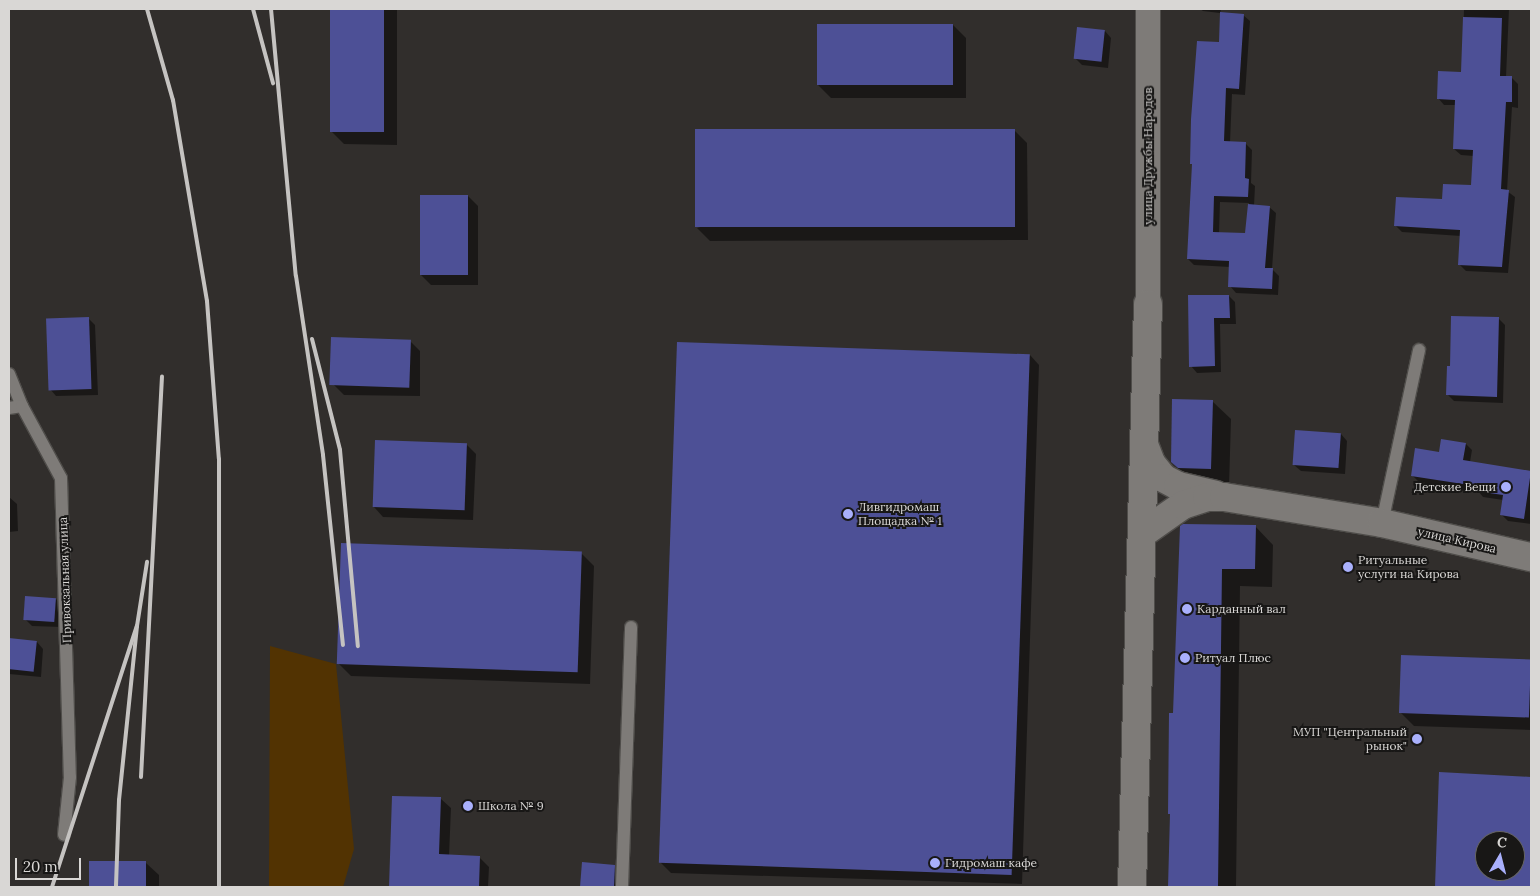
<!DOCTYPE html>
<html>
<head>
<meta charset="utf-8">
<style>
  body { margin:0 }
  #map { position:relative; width:1540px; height:896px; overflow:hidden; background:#312e2c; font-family:Lora,serif }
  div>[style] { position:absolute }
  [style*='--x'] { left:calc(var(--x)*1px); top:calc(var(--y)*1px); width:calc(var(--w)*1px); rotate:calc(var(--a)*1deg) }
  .green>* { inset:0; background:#523302 }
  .shadow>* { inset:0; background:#0007 }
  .building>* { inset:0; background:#4d5096; transform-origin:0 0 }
  .roads { filter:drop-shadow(1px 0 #4f4d4a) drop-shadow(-1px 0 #4f4d4a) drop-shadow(0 1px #4f4d4a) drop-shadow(0 -1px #4f4d4a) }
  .lane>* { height:12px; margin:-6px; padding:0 6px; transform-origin:6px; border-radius:6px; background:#7e7b78 }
  .street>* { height:24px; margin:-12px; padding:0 12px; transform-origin:12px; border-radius:12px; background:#7e7b78 }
  .secondary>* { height:28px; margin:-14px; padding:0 14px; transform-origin:14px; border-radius:14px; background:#7e7b78 }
  .rail>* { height:4px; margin:-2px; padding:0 2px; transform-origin:2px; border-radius:2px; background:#c5c3c1 }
  .dots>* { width:14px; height:14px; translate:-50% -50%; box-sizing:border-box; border:2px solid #181716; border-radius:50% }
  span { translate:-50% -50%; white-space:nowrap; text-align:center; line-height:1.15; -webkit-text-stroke:4px #181716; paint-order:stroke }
  .street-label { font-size:12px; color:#d9d7d5 }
  .poi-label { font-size:12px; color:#d9d7d5 }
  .right { translate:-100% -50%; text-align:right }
  .left { translate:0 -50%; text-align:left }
  .frame { position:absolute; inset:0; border:10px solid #d9d7d5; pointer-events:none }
  .north { position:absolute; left:1475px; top:831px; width:50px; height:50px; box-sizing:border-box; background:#181716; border:1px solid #656462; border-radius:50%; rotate:8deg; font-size:14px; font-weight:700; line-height:20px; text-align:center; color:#d9d7d5 }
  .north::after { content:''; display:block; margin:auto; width:18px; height:22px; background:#a9b0fc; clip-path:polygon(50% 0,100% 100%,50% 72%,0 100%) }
  .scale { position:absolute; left:15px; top:858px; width:66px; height:22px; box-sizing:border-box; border:2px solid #d9d7d5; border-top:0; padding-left:6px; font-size:15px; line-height:18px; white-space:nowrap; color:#d9d7d5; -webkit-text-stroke:4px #181716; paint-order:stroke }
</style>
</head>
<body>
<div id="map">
  <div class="green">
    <i style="clip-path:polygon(270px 646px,336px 664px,354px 849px,343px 887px,269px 887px)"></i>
  </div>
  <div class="shadow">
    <i style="clip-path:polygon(331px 9px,397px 9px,397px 145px,344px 144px,331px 131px)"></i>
    <i style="clip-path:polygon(1200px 9px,1221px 9px,1220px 13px,1203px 11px)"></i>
    <i style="clip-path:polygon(1464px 9px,1509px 9px,1506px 77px,1512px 78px,1518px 84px,1518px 108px,1512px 107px,1507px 191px,1515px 197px,1508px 273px,1466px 271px,1459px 264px,1461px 236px,1402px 232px,1396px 226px,1473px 186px,1474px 156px,1461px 155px,1454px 149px,1456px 105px,1444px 105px,1438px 98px,1462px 73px)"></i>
    <i style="clip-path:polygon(evenodd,1243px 15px,1250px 21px,1245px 95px,1232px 94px,1230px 143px,1246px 144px,1252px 150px,1251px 183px,1255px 186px,1254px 206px,1269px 207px,1276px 213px,1272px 269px,1279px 276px,1278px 295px,1236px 293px,1230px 286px,1230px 267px,1194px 265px,1188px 259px,1193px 165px,1191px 163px,1220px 43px,1243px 15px,1220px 202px,1249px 203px,1247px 235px,1219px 234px,1220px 202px)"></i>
    <i style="clip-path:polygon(953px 25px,966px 38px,966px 98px,831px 98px,818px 85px)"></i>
    <i style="clip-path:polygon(1105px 31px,1111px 38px,1108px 68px,1082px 65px,1076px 59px)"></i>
    <i style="clip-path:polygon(1014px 130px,1027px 143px,1028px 240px,710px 241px,697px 228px)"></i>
    <i style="clip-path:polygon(468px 196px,478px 206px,478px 285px,431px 285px,421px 275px)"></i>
    <i style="clip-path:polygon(1189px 296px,1229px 296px,1235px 302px,1236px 324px,1220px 324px,1221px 372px,1197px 373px,1191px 366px)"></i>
    <i style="clip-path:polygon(1498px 318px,1505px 325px,1503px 403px,1454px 401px,1447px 394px,1451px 367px)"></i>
    <i style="clip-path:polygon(89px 319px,95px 325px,98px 395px,56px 396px,50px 389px)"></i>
    <i style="clip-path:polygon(410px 341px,420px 351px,420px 396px,344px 395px,334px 385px)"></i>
    <i style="clip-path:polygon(1030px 355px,1039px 365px,1022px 884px,671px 873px,661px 863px)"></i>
    <i style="clip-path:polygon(1212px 401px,1231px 419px,1229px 487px,1190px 481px,1172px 462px)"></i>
    <i style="clip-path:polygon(1341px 434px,1347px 441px,1345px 474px,1301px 471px,1294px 465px)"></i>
    <i style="clip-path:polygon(466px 444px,476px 454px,473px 520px,383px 517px,374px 507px)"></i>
    <i style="clip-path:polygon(1466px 444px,1472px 450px,1470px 462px,1531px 472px,1531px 524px,1508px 521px,1501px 514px,1503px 500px,1483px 497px,1478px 491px,1419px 482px,1412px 475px,1440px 453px)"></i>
    <i style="clip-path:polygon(9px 497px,17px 504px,18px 531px,9px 532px)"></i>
    <i style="clip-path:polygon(1255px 526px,1273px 545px,1272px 587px,1240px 586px,1236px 887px,1169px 887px,1181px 527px)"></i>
    <i style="clip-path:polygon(581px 553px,594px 566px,590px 684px,351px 676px,338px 663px)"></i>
    <i style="clip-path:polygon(56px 599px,62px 605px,61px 627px,32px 626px,25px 619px)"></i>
    <i style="clip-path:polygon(9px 640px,37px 642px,43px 649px,41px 677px,9px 674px)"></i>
    <i style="clip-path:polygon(1402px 656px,1531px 661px,1531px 730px,1414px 726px,1401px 713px)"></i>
    <i style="clip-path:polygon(evenodd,1441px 774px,1531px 778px,1531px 887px,1437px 887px,1441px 774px,1485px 841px,1515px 841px,1515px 871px,1485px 871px,1485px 841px)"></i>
    <i style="clip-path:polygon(393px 797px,441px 799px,451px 808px,449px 856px,479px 857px,489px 867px,488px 887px,391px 887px)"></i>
    <i style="clip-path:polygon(90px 862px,146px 863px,159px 875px,159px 887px,90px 887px)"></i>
    <i style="clip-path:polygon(583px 863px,614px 866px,621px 873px,620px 887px,581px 887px)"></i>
  </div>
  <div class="building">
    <i style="left:330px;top:9px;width:54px;height:123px"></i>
    <i style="clip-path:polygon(1220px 12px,1244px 14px,1239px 89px,1226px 88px,1224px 141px,1246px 142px,1245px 178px,1249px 179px,1248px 197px,1214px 196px,1213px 232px,1245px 233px,1248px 204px,1270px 206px,1265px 268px,1273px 268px,1272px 289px,1228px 287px,1229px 261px,1187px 259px,1192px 164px,1190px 164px,1191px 119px,1197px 41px,1219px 42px)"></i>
    <i style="clip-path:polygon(1463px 17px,1502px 18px,1500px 76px,1512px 76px,1512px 102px,1506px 102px,1501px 189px,1509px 190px,1502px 267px,1458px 265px,1460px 230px,1394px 226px,1396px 197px,1442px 199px,1443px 184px,1471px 185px,1473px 150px,1453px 149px,1455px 100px,1437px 99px,1438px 71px,1461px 72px)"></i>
    <i style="left:817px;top:24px;width:136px;height:61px"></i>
    <i style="left:1077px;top:27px;width:28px;height:32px;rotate:6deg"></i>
    <i style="left:1015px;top:129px;width:98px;height:320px;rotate:90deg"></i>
    <i style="left:420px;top:195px;width:48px;height:80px"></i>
    <i style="clip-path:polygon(1188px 295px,1229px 295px,1230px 318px,1214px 318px,1215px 366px,1189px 367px)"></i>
    <i style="clip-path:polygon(1451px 316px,1499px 317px,1497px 397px,1446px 395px,1447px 366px,1450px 366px)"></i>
    <i style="left:89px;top:317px;width:72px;height:43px;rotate:88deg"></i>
    <i style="left:331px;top:337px;width:80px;height:48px;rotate:2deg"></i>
    <i style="left:677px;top:342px;width:353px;height:521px;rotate:2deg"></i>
    <i style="clip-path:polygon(1172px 399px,1213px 400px,1211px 469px,1178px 468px,1171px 462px)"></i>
    <i style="left:1295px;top:430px;width:46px;height:35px;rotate:4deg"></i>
    <i style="clip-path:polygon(1441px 439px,1466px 443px,1463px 460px,1531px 471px,1524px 519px,1500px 515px,1503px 495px,1475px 491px,1476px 486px,1411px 476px,1415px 448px,1439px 452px)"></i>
    <i style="left:375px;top:440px;width:92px;height:67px;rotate:2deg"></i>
    <i style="clip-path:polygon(1183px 524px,1256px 525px,1255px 569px,1222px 569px,1218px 887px,1168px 887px,1170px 814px,1168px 814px,1169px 713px,1173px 713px,1180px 526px)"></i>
    <i style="left:341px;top:543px;width:241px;height:121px;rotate:2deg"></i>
    <i style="left:25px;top:596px;width:31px;height:24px;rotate:4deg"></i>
    <i style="left:9px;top:638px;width:28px;height:31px;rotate:6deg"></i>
    <i style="left:1401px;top:655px;width:130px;height:58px;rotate:2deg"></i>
    <i style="clip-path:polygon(evenodd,1439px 772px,1531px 777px,1531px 887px,1435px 887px,1439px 772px,1485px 841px,1515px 841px,1515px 871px,1485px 871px,1485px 841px)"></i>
    <i style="clip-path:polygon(392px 796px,441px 797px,439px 854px,480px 856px,479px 887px,389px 887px)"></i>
    <i style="left:89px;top:861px;width:57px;height:26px"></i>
    <i style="clip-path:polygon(582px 862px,615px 865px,614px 887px,580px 887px)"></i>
  </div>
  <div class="roads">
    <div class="lane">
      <i style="--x:9;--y:374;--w:35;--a:68"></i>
      <i style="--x:9;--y:408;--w:13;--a:-9"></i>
      <i style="--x:22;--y:406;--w:82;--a:61.6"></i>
      <i style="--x:61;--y:478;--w:299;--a:88.3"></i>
      <i style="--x:70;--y:777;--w:58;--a:95.9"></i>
      <i style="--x:1382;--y:523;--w:177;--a:-77.9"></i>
      <i style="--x:622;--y:887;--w:260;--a:-88"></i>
    </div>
    <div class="street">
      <i style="--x:1148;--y:9;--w:295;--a:90"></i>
    </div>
    <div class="secondary">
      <i style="--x:1145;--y:447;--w:17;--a:69"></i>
      <i style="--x:1151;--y:463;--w:19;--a:51"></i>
      <i style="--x:1163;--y:478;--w:17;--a:28"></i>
      <i style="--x:1178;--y:486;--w:39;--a:13"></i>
      <i style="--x:1143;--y:533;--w:49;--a:-35"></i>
      <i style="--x:1183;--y:505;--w:25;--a:-18"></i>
      <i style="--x:1207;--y:497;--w:17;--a:0"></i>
      <i style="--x:1224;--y:497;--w:160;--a:9.3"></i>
      <i style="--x:1382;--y:523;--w:153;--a:12.9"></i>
      <i style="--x:1132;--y:887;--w:583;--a:-88.43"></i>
    </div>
  </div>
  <div class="rail">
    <i style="--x:147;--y:9;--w:95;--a:74.1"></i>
    <i style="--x:173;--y:100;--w:204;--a:80.4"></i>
    <i style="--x:207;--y:301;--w:158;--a:85.7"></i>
    <i style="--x:219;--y:459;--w:428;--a:90"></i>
    <i style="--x:253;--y:9;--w:77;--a:74.9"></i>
    <i style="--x:271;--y:9;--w:268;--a:84.7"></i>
    <i style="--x:296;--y:276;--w:181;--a:81.4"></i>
    <i style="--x:323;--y:455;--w:191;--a:84"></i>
    <i style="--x:312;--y:339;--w:114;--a:75.8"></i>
    <i style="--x:340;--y:450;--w:197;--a:84.8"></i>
    <i style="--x:137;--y:626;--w:65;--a:-81.1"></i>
    <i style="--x:141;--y:777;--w:401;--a:-87"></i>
    <i style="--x:52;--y:887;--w:274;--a:-72"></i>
    <i style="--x:137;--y:626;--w:175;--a:95.9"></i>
    <i style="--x:119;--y:800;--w:87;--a:92"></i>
  </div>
  <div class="dots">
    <i style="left:1506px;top:487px;background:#a9b0fc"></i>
    <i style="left:848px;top:514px;background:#a9b0fc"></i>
    <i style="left:1348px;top:567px;background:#a9b0fc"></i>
    <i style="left:1187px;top:609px;background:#a9b0fc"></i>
    <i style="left:1185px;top:658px;background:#a9b0fc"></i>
    <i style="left:1417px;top:739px;background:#a9b0fc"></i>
    <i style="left:468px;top:806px;background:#a9b0fc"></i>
    <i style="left:935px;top:863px;background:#a9b0fc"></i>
  </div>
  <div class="street-label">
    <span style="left:1148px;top:156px;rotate:-90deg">улица Дружбы Народов</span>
    <span style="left:1457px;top:540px;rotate:13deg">улица Кирова</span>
    <span style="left:65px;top:580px;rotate:-92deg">Привокзальная улица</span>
  </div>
  <div class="poi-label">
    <span class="right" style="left:1496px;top:487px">Детские Вещи</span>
    <span class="left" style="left:858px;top:514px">Ливгидромаш<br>Площадка № 1</span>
    <span class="left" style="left:1358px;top:567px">Ритуальные<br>услуги на Кирова</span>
    <span class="left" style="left:1197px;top:609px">Карданный вал</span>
    <span class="left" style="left:1195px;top:658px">Ритуал Плюс</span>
    <span class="right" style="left:1407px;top:739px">МУП "Центральный<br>рынок"</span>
    <span class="left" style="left:478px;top:806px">Школа № 9</span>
    <span class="left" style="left:945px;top:863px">Гидромаш кафе</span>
  </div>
  <div class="frame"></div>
  <div class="north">С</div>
  <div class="scale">20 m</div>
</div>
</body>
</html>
